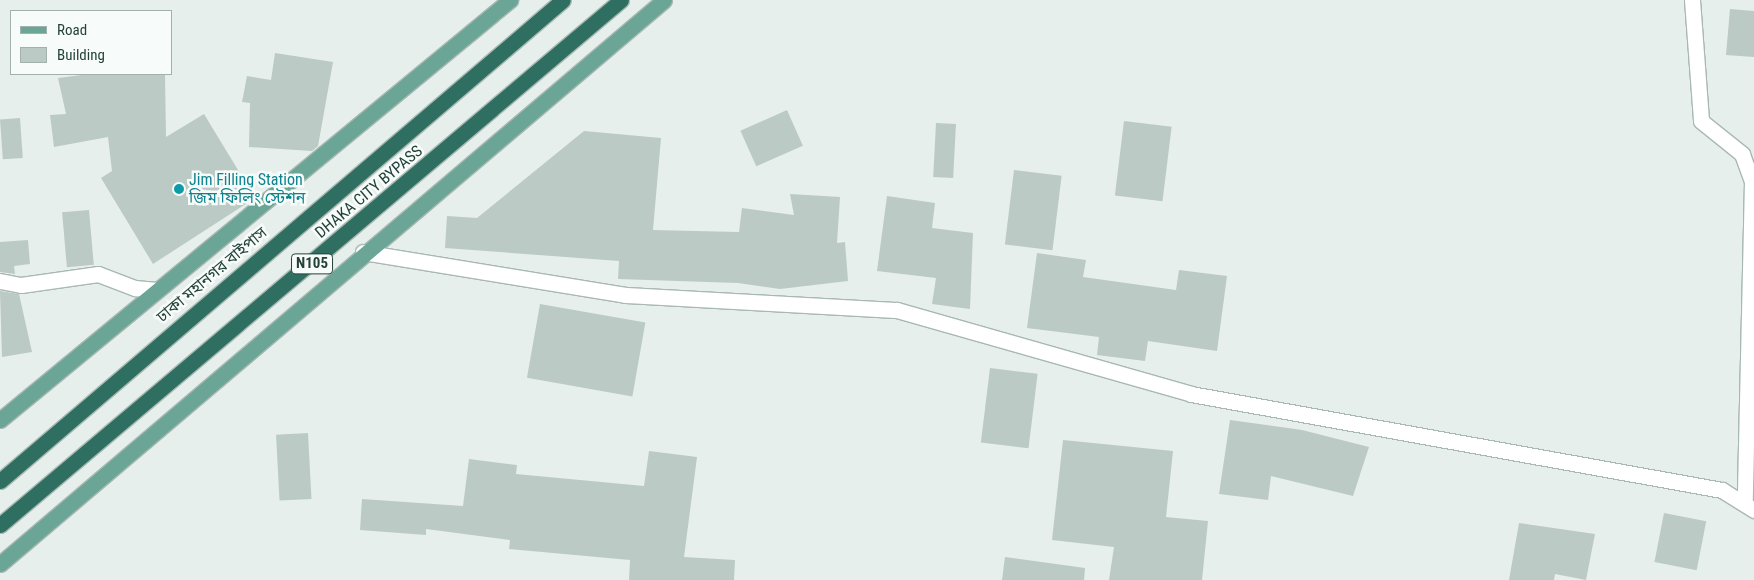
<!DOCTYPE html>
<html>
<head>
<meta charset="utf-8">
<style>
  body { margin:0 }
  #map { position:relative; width:1754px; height:580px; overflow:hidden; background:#e6efeb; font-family:"Roboto Condensed","Noto Sans Bengali",sans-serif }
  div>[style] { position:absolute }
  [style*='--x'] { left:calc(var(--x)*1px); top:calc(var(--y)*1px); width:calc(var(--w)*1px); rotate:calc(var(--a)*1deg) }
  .building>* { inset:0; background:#bbcac4; transform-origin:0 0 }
  .roads { filter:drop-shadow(1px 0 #a8b8b2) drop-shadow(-1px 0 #a8b8b2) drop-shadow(0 1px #a8b8b2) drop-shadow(0 -1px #a8b8b2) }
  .minor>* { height:15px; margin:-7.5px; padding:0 7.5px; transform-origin:7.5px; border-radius:7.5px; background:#fff }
  .major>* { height:15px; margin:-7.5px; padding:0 7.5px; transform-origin:7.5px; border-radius:7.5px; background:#6aa596 }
  .highway>* { height:15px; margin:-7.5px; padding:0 7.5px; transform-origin:7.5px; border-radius:7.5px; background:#2f6f62 }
  .dots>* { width:14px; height:14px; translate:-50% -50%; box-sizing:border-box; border:2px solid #f7fbf9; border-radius:50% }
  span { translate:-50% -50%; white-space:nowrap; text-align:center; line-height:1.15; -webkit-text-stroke:5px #f7fbf9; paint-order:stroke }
  .shield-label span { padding:1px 4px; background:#f7fbf9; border:1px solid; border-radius:4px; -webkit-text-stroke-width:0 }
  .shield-label { font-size:15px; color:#24423a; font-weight:700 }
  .culture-label { font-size:16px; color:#0d838f }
  .left { translate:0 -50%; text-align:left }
  .street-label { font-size:16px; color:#24423a }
  .legend { position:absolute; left:10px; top:10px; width:162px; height:65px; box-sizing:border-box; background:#f7fbf9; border:1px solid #a3b1ad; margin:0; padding:6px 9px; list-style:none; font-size:15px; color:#24423a }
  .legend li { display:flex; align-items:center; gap:10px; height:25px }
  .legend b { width:25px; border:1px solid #a3b1ad }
</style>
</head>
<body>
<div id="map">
  <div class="building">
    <i style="clip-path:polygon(1730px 9px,1754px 11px,1754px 57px,1726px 55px)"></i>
    <i style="clip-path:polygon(275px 53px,333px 62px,318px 146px,312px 151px,249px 147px,250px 103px,242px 102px,247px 76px,271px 80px)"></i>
    <i style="clip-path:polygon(89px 74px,165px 74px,166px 137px,204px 114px,255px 198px,153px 264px,101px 178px,112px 171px,108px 137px,54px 147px,50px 115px,66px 114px,58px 78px)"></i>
    <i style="left:787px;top:110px;width:39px;height:51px;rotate:66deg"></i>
    <i style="left:20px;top:118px;width:40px;height:20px;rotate:86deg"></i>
    <i style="left:1124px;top:121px;width:48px;height:75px;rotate:7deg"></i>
    <i style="left:936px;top:123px;width:20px;height:54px;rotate:3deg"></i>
    <i style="clip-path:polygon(584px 131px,661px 138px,653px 230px,739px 232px,742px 208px,794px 215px,790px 194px,840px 197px,837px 243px,845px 242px,848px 281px,780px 289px,738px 283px,618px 279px,619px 261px,445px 248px,447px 216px,477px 218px)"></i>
    <i style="left:1014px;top:170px;width:48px;height:75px;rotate:7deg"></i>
    <i style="clip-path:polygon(887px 196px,935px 203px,932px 228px,973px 233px,970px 309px,932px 304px,936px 278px,877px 271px)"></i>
    <i style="left:89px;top:210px;width:55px;height:27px;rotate:85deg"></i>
    <i style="clip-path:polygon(28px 240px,30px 264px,14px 266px,15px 274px,0 272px,0 242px)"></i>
    <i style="clip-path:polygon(1037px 253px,1086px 260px,1083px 277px,1176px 290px,1179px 270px,1227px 276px,1217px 351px,1148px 341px,1145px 361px,1097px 355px,1099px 337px,1027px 328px)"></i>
    <i style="clip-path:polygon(0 291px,19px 294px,32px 352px,2px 357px)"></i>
    <i style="left:540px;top:304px;width:107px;height:75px;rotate:10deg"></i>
    <i style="left:990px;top:368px;width:48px;height:75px;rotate:7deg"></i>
    <i style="clip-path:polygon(1230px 420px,1302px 430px,1369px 447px,1353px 496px,1271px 476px,1268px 500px,1219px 494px)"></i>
    <i style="left:308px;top:433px;width:66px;height:32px;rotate:87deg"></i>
    <i style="clip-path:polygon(1063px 440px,1173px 451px,1166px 517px,1208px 521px,1202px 580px,1109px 580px,1114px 547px,1052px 540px)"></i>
    <i style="clip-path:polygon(649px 451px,697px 457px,684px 557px,735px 560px,734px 580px,629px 580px,630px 560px,509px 549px,510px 540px,426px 529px,426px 535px,360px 530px,362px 499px,463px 506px,469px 459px,517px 465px,516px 474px,644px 486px)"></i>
    <i style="left:1664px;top:513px;width:43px;height:50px;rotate:11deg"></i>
    <i style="clip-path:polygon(1519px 523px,1595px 534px,1586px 580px,1555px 574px,1554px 580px,1509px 580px)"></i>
    <i style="clip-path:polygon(1005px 557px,1085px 568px,1084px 580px,1002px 580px)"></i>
  </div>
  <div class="roads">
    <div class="minor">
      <i style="--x:1692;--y:0;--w:121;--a:85.7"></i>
      <i style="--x:1701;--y:121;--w:53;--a:38.8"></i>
      <i style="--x:1742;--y:154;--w:29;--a:70"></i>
      <i style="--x:1752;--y:181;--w:320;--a:91.3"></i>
      <i style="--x:363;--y:252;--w:266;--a:9.3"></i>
      <i style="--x:625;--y:295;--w:272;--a:3.2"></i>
      <i style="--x:897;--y:310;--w:306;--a:15.9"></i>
      <i style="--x:1191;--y:394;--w:540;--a:10.25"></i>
      <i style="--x:1722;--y:490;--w:38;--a:32"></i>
      <i style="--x:0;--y:281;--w:21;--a:11"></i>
      <i style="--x:21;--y:285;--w:78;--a:-8.1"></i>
      <i style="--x:98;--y:274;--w:40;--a:21"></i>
      <i style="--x:135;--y:288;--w:22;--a:5"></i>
    </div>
    <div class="major">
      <i style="--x:0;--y:420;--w:661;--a:-39.47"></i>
      <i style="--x:0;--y:564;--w:871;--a:-40.34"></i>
    </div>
    <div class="highway">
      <i style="--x:0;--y:481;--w:740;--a:-40.51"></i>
      <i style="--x:0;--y:525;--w:813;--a:-40.21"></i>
    </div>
  </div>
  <div class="dots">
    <i style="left:179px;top:189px;background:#0f9aa8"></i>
  </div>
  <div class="shield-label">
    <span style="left:312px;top:264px">N105</span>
  </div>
  <div class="culture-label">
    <span class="left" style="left:189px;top:189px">Jim Filling Station<br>জিম ফিলিং স্টেশন</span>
  </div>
  <div class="street-label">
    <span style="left:369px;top:192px;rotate:-40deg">DHAKA CITY BYPASS</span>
    <span style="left:212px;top:275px;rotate:-40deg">ঢাকা মহানগর বাইপাস</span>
  </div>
  <ul class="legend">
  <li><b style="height:6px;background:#6aa596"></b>Road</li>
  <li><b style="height:14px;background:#bbcac4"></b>Building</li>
  </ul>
</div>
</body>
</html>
